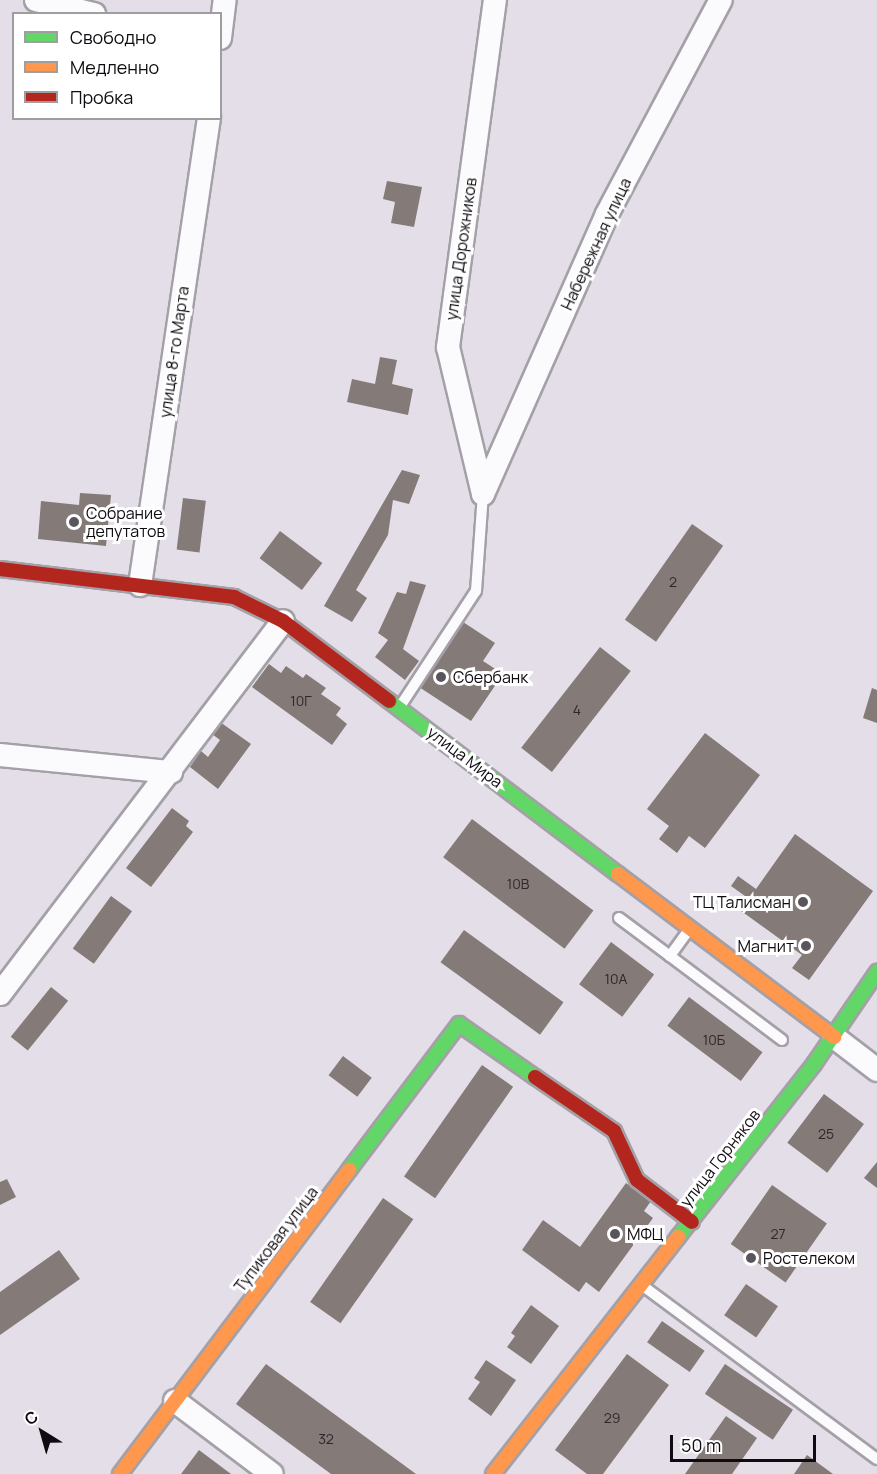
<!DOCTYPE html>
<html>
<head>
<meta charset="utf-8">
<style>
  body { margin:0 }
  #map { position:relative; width:877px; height:1474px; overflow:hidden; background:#e4dee8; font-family:Manrope,sans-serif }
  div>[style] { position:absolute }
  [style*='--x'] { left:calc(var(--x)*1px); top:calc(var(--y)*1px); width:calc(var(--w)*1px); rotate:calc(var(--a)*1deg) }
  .building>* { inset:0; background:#847a77; transform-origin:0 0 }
  .roads { filter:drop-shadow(2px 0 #a4a0a7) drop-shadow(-2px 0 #a4a0a7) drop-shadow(0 2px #a4a0a7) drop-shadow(0 -2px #a4a0a7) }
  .lane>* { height:10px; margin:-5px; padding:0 5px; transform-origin:5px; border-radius:5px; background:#fbfafc }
  .street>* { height:22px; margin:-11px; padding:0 11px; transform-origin:11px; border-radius:11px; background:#fbfafc }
  .fast>* { height:14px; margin:-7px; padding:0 7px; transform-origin:7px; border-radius:7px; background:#63d668 }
  .slow>* { height:14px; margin:-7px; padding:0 7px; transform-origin:7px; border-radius:7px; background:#ff974d }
  .jam>* { height:14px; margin:-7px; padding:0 7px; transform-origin:7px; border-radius:7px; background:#b3261e }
  .dots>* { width:16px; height:16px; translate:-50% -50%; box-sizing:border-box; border:3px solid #fff; border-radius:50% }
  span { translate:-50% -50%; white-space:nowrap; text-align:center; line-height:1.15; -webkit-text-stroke:6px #fff; paint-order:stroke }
  .number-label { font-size:14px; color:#2c272a }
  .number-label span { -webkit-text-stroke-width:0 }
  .street-label { font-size:16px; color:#0f0b11 }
  .poi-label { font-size:16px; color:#0f0b11 }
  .left { translate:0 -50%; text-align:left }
  .right { translate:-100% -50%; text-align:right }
  .legend { position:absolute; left:12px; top:12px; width:210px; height:108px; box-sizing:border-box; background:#fff; border:2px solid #9f9da0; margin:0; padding:8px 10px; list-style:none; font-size:18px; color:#0f0b11 }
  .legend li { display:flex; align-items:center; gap:12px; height:30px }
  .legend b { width:30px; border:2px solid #9f9da0 }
  .north { position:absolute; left:12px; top:1402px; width:60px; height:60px; -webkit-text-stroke:4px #fff; paint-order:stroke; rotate:323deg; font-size:16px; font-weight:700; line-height:24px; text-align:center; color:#0f0b11 }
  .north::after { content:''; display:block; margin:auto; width:21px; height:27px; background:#0f0b11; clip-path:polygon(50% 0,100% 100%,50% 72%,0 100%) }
  .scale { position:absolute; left:670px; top:1435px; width:146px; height:27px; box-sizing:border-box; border:3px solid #0f0b11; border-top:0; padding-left:8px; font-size:18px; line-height:21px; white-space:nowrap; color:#0f0b11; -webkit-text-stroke:4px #fff; paint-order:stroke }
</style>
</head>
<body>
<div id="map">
  <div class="building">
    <i style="clip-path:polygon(387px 181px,422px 187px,414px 227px,391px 223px,395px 202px,383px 199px)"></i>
    <i style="clip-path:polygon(380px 357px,397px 360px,392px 384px,413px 389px,408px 415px,347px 402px,352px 379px,375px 384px)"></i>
    <i style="clip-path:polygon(402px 470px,420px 475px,409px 504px,393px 500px,388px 535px,356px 590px,367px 598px,352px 622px,324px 606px)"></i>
    <i style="clip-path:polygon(80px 493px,111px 495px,106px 546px,38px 539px,41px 501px,79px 505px)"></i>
    <i style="left:183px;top:498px;width:23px;height:52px;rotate:7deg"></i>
    <i style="left:692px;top:524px;width:38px;height:117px;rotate:35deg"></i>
    <i style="left:280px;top:531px;width:53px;height:34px;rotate:37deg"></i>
    <i style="clip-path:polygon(410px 581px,426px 585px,403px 649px,419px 661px,405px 680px,375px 657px,388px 640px,378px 633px,397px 592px,406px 594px)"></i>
    <i style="clip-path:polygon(463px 622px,495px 643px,483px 661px,503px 674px,471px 721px,419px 687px)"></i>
    <i style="left:600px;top:647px;width:39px;height:128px;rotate:38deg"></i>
    <i style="clip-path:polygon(269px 664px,281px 673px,286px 666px,303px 678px,306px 674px,326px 688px,321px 694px,341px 708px,336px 715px,347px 724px,332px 745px,252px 687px)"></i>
    <i style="clip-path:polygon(872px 688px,877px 690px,877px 723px,863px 718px)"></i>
    <i style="clip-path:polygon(220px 722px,251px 744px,218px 789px,190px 767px,201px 751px,208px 757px,220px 740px,212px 734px)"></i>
    <i style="clip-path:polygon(705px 733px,760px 775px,705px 848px,689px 836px,677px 853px,659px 839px,669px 826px,647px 809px)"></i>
    <i style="clip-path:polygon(172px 808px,189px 821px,186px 826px,193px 832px,151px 887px,126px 868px)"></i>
    <i style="left:472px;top:819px;width:152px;height:48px;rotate:37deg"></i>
    <i style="clip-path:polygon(795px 834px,873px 891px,809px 980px,792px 968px,802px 955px,737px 908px,745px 896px,731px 886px,738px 876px,756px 889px)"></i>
    <i style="left:111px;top:896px;width:26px;height:65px;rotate:36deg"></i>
    <i style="left:464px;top:930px;width:123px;height:40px;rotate:36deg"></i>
    <i style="left:611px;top:942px;width:54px;height:53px;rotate:37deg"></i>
    <i style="left:51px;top:987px;width:22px;height:64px;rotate:39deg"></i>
    <i style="left:689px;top:997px;width:92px;height:36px;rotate:37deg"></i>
    <i style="left:343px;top:1056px;width:36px;height:24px;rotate:37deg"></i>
    <i style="left:482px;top:1065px;width:38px;height:136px;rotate:35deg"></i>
    <i style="left:824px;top:1094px;width:50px;height:61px;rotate:37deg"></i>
    <i style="clip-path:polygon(877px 1162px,877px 1188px,864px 1178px)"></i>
    <i style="clip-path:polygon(7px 1179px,16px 1197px,0 1205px,0 1182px)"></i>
    <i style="clip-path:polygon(626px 1183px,651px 1201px,644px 1211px,653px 1218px,599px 1292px,586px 1282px,579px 1292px,522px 1250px,543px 1220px,580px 1247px)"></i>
    <i style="left:772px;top:1185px;width:67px;height:72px;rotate:35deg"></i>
    <i style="left:383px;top:1198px;width:37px;height:127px;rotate:35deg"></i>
    <i style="clip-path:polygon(59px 1250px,80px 1279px,0 1335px,0 1292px)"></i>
    <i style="left:746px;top:1284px;width:39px;height:38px;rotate:35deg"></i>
    <i style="clip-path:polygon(531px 1305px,559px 1326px,531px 1364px,507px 1347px,515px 1336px,511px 1333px)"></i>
    <i style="left:662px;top:1321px;width:52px;height:26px;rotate:35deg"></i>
    <i style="clip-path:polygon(627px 1354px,669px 1385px,603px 1474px,587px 1474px,555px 1450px)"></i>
    <i style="clip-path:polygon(486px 1360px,516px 1380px,491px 1416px,468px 1399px,480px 1382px,474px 1378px)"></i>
    <i style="clip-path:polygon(266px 1364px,416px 1474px,331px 1474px,236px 1404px)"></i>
    <i style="left:725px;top:1364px;width:82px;height:36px;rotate:34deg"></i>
    <i style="clip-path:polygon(726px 1416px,757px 1438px,732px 1474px,685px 1474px)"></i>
    <i style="clip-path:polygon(199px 1450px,231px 1474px,181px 1474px)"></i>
    <i style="clip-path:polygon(807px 1455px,833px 1474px,794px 1474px)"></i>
  </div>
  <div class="roads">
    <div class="lane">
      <i style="--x:401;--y:705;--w:136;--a:-56.7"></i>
      <i style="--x:476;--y:591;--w:97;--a:-85.9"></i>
      <i style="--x:619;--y:918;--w:64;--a:36.7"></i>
      <i style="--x:688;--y:931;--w:31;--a:126"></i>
      <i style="--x:670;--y:956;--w:140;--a:36.9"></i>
      <i style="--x:643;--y:1286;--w:291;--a:36.5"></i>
    </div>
    <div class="street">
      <i style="--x:36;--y:0;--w:60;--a:13.6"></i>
      <i style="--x:220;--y:38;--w:38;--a:-83"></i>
      <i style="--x:483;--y:494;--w:306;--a:-66.1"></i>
      <i style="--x:607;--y:214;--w:242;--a:-62"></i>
      <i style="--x:483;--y:494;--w:151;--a:-103.4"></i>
      <i style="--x:448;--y:347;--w:350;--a:-82.3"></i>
      <i style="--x:140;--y:585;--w:472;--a:-81.6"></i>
      <i style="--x:0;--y:755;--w:172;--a:5.7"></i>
      <i style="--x:0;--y:994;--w:468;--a:-52.8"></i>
      <i style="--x:834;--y:1037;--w:54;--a:37.5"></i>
      <i style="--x:175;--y:1401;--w:121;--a:37"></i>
    </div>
    <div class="fast">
      <i style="--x:389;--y:701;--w:287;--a:37.1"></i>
      <i style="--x:349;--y:1170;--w:183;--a:-53"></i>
      <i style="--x:459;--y:1024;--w:93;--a:34.9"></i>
      <i style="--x:678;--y:1237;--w:220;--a:-51.8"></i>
      <i style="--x:814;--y:1064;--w:112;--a:-55.6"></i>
    </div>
    <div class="slow">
      <i style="--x:618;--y:874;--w:271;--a:37"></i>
      <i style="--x:120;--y:1474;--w:381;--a:-53"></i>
      <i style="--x:493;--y:1474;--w:301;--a:-52"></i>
    </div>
    <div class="jam">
      <i style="--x:0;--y:569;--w:236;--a:6.8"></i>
      <i style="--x:234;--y:597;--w:55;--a:26.1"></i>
      <i style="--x:283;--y:621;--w:133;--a:37"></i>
      <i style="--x:535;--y:1077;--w:96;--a:34.4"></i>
      <i style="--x:614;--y:1131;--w:54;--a:64.9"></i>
      <i style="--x:637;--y:1180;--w:69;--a:37.4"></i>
    </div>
  </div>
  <div class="dots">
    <i style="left:74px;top:522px;background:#5a555c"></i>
    <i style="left:441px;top:677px;background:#5a555c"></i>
    <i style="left:803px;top:902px;background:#5a555c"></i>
    <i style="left:806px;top:946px;background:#5a555c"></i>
    <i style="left:615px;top:1234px;background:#5a555c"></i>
    <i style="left:751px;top:1258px;background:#5a555c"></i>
  </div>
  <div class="number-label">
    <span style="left:673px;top:582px">2</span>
    <span style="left:301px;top:701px">10Г</span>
    <span style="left:577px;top:710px">4</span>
    <span style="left:518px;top:884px">10В</span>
    <span style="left:616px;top:979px">10А</span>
    <span style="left:714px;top:1040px">10Б</span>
    <span style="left:826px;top:1134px">25</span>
    <span style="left:778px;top:1234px">27</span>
    <span style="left:612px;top:1418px">29</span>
    <span style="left:326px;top:1439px">32</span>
  </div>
  <div class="street-label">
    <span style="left:596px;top:244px;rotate:-65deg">Набережная улица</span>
    <span style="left:461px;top:249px;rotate:-82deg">улица Дорожников</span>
    <span style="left:174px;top:352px;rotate:-82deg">улица 8-го Марта</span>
    <span style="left:465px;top:757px;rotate:37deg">улица Мира</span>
    <span style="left:720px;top:1158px;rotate:-52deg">улица Горняков</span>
    <span style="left:276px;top:1239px;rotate:-53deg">Тупиковая улица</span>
  </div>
  <div class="poi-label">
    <span class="left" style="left:86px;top:522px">Собрание<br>депутатов</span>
    <span class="left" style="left:453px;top:677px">Сбербанк</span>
    <span class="right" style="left:791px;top:902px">ТЦ Талисман</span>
    <span class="right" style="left:794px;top:946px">Магнит</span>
    <span class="left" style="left:627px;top:1234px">МФЦ</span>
    <span class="left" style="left:763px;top:1258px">Ростелеком</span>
  </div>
  <ul class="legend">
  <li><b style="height:8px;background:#63d668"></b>Свободно</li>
  <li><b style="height:8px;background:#ff974d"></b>Медленно</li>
  <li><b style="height:8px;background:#b3261e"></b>Пробка</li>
  </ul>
  <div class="north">С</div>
  <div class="scale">50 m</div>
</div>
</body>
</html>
